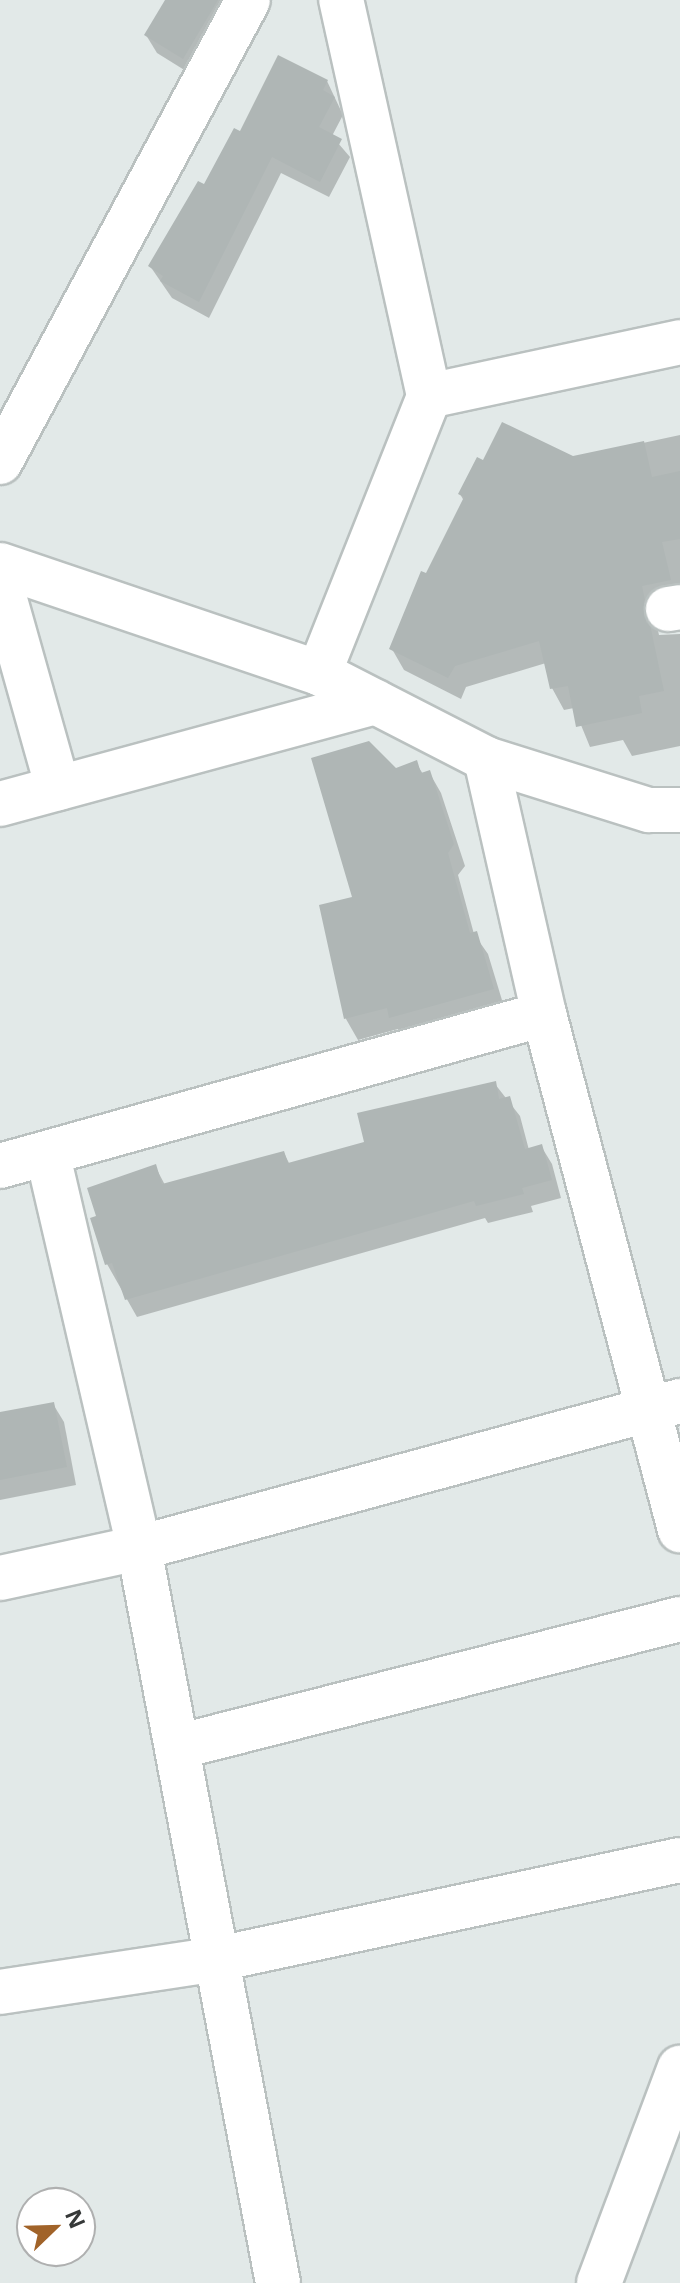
<!DOCTYPE html>
<html>
<head>
<meta charset="utf-8">
<style>
  body { margin:0 }
  #map { position:relative; width:680px; height:2283px; overflow:hidden; background:#e2e9e8; font-family:"Open Sans",sans-serif }
  div>[style] { position:absolute }
  [style*='--x'] { left:calc(var(--x)*1px); top:calc(var(--y)*1px); width:calc(var(--w)*1px); rotate:calc(var(--a)*1deg) }
  .shadow>* { inset:0; background:#0003 }
  .building>* { inset:0; background:#afb6b5 }
  .roads { filter:drop-shadow(2px 0 #bac1c0) drop-shadow(-2px 0 #bac1c0) drop-shadow(0 2px #bac1c0) drop-shadow(0 -2px #bac1c0) }
  .minor>* { height:44px; margin:-22px; padding:0 22px; transform-origin:22px; border-radius:22px; background:#fff }
  .tertiary>* { height:44px; margin:-22px; padding:0 22px; transform-origin:22px; border-radius:22px; background:#fff }
  span { translate:-50% -50%; white-space:nowrap; text-align:center; line-height:1.15; -webkit-text-stroke:6px #fff; paint-order:stroke }
  .north { position:absolute; left:16px; top:2187px; width:80px; height:80px; box-sizing:border-box; background:#fff; border:2px solid #afb0b0; border-radius:50%; rotate:67deg; font-size:22px; font-weight:700; line-height:32px; text-align:center; color:#363939 }
  .north::after { content:''; display:block; margin:auto; width:28px; height:36px; background:#a16329; clip-path:polygon(50% 0,100% 100%,50% 72%,0 100%) }
</style>
</head>
<body>
<div id="map">
  <div class="shadow">
    <i style="clip-path:polygon(167px 0,239px 0,194px 76px,157px 53px,146px 35px)"></i>
    <i style="clip-path:polygon(327px 81px,343px 115px,332px 136px,350px 157px,329px 197px,281px 173px,209px 318px,172px 298px,150px 266px,241px 133px)"></i>
    <i style="clip-path:polygon(680px 435px,680px 595px,656px 622px,659px 635px,680px 634px,680px 746px,632px 756px,623px 740px,590px 747px,574px 708px,564px 710px,552px 688px,546px 663px,466px 687px,461px 699px,404px 670px,392px 649px,464px 501px,460px 494px,484px 463px,573px 458px)"></i>
    <i style="clip-path:polygon(416px 763px,423px 774px,429px 772px,441px 793px,465px 866px,458px 875px,474px 934px,488px 954px,505px 1010px,403px 1038px,398px 1029px,358px 1040px,346px 1019px,321px 907px,355px 898px,395px 770px)"></i>
    <i style="clip-path:polygon(495px 1084px,520px 1116px,529px 1150px,541px 1146px,552px 1164px,561px 1198px,531px 1206px,533px 1212px,488px 1223px,485px 1218px,137px 1317px,107px 1264px,155px 1166px,165px 1185px,284px 1153px,290px 1165px,367px 1143px)"></i>
    <i style="clip-path:polygon(53px 1404px,64px 1422px,76px 1485px,0 1500px,0 1414px)"></i>
  </div>
  <div class="building">
    <i style="clip-path:polygon(165px 0,218px 0,183px 59px,144px 35px)"></i>
    <i style="clip-path:polygon(278px 55px,328px 80px,323px 90px,335px 97px,319px 127px,342px 139px,320px 182px,272px 157px,199px 302px,160px 281px,163px 276px,148px 266px,198px 181px,204px 184px,234px 128px,240px 131px)"></i>
    <i style="clip-path:polygon(502px 422px,573px 456px,644px 441px,652px 477px,680px 471px,680px 539px,662px 542px,671px 580px,642px 586px,664px 691px,639px 696px,642px 713px,576px 727px,568px 686px,550px 689px,539px 641px,455px 666px,448px 678px,389px 649px,421px 571px,426px 573px,464px 497px,458px 494px,477px 457px,483px 460px)"></i>
    <i style="clip-path:polygon(369px 741px,396px 768px,417px 760px,421px 773px,430px 770px,454px 844px,448px 853px,470px 933px,477px 931px,494px 989px,389px 1018px,387px 1008px,344px 1019px,319px 905px,352px 897px,311px 758px)"></i>
    <i style="clip-path:polygon(496px 1081px,499px 1099px,510px 1096px,525px 1149px,542px 1144px,552px 1180px,522px 1188px,524px 1194px,476px 1206px,474px 1201px,125px 1300px,112px 1263px,105px 1265px,90px 1218px,96px 1216px,87px 1188px,156px 1164px,162px 1184px,284px 1151px,288px 1163px,364px 1142px,357px 1113px)"></i>
    <i style="clip-path:polygon(54px 1402px,67px 1467px,0 1480px,0 1412px)"></i>
  </div>
  <div class="roads">
    <div class="minor">
      <i style="--x:429;--y:396;--w:257;--a:-12.1"></i>
      <i style="--x:0;--y:462;--w:524;--a:-61.77"></i>
      <i style="--x:0;--y:565;--w:337;--a:18.7"></i>
      <i style="--x:319;--y:673;--w:188;--a:27.2"></i>
      <i style="--x:486;--y:759;--w:171;--a:17.4"></i>
      <i style="--x:649;--y:810;--w:31;--a:0"></i>
      <i style="--x:0;--y:582;--w:214;--a:74.3"></i>
      <i style="--x:668;--y:609;--w:12;--a:-9"></i>
      <i style="--x:319;--y:673;--w:298;--a:-68.3"></i>
      <i style="--x:429;--y:396;--w:406;--a:-102.5"></i>
      <i style="--x:486;--y:759;--w:262;--a:77.2"></i>
      <i style="--x:544;--y:1014;--w:534;--a:75.23"></i>
      <i style="--x:0;--y:804;--w:389;--a:-15.2"></i>
      <i style="--x:48;--y:1156;--w:402;--a:76.9"></i>
      <i style="--x:139;--y:1548;--w:748;--a:79.29"></i>
      <i style="--x:0;--y:1166;--w:565;--a:-15.61"></i>
      <i style="--x:0;--y:1578;--w:142;--a:-12.2"></i>
      <i style="--x:139;--y:1548;--w:561;--a:-15.2"></i>
      <i style="--x:177;--y:1747;--w:519;--a:-14.28"></i>
      <i style="--x:599;--y:2283;--w:230;--a:-69.4"></i>
    </div>
    <div class="tertiary">
      <i style="--x:0;--y:1992;--w:220;--a:-8.6"></i>
      <i style="--x:218;--y:1959;--w:472;--a:-12.1"></i>
    </div>
  </div>
  <div class="north">N</div>
</div>
</body>
</html>
